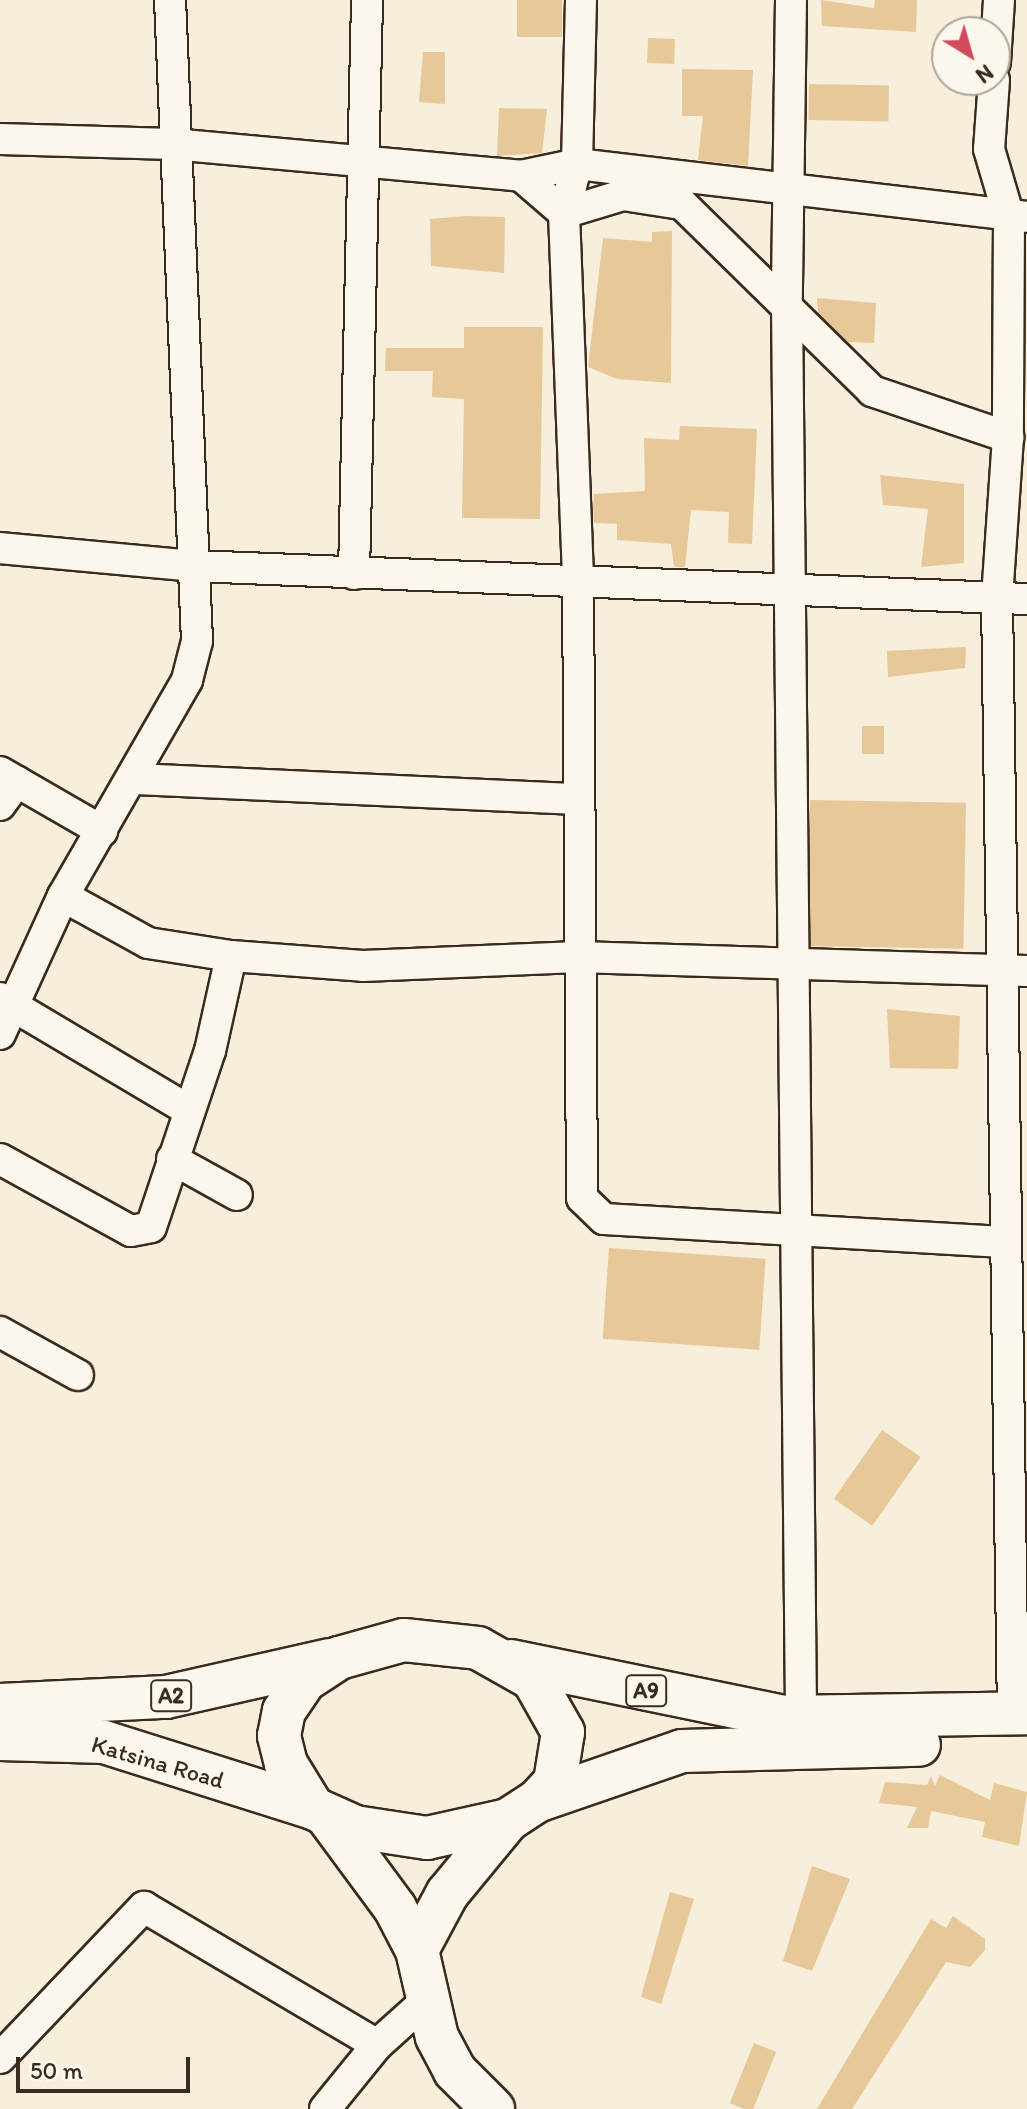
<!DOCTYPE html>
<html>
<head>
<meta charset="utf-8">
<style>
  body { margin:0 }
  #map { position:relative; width:1027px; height:2109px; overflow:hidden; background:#f7eedb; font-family:Itim,sans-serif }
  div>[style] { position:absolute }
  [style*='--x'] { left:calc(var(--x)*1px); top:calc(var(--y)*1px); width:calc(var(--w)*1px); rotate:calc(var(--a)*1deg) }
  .building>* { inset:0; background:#e6c899; transform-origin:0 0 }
  .roads { filter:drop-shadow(2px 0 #3b2a1e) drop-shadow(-2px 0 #3b2a1e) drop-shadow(0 2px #3b2a1e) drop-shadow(0 -2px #3b2a1e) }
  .minor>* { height:30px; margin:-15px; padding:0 15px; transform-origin:15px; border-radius:15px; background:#fbf7ec }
  .highway>* { height:42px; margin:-21px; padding:0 21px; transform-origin:21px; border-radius:21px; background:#fbf7ec }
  span { translate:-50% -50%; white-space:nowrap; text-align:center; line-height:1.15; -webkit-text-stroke:6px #fbf7ec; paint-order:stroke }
  .shield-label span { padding:2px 6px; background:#fbf7ec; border:2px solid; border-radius:6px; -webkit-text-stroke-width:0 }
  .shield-label { font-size:22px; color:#3b2a1e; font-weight:700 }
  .street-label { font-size:24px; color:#3b2a1e }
  .north { position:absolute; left:931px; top:16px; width:80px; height:80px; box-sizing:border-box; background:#fbf7ec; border:2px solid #aea59a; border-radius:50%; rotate:143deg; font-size:22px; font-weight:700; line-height:32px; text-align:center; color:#3b2a1e }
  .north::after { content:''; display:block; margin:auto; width:28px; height:36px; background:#d1495b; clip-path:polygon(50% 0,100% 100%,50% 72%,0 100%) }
  .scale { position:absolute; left:16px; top:2057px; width:174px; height:36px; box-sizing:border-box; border:4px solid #3b2a1e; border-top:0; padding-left:10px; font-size:24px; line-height:28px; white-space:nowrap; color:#3b2a1e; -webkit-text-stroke:6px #fbf7ec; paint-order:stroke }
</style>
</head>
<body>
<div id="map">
  <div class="building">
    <i style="left:517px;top:0;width:45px;height:37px"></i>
    <i style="clip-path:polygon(821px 0,874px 8px,875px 0,917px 0,916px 32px,822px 26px)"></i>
    <i style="left:648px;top:38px;width:27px;height:25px;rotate:2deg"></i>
    <i style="clip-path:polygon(423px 52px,445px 52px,445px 104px,419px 102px)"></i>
    <i style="clip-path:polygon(682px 69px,753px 70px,748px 166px,698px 160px,703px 116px,682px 116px)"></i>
    <i style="left:809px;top:84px;width:80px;height:36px;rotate:1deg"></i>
    <i style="clip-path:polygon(499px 108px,547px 109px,542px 153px,497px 156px)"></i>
    <i style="clip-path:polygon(465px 216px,505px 217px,504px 273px,431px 266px,430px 219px)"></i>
    <i style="clip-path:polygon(672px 231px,671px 383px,617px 379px,588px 367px,603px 238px,652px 242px,652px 232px)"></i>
    <i style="clip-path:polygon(817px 298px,876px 303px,874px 343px,848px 342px,818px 313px)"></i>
    <i style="clip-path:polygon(464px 327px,543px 327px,540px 519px,462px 518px,464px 399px,432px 397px,433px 371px,385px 371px,386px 348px,464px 348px)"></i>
    <i style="clip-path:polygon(680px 426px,757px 429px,752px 544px,728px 543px,729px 512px,691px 510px,685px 567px,674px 567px,671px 544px,617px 540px,617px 524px,594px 523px,593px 504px,594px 494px,645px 491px,644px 438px,679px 440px)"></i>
    <i style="clip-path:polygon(880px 475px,964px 484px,964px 563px,921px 567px,928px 509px,883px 505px)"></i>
    <i style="clip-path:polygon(966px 647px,965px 668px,888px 677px,887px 651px)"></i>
    <i style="left:862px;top:726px;width:22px;height:28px"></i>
    <i style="left:810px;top:800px;width:156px;height:146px;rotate:1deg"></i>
    <i style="clip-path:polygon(887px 1009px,960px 1016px,958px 1069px,890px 1068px)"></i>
    <i style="left:609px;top:1248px;width:157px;height:91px;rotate:4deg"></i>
    <i style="left:882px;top:1430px;width:47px;height:84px;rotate:35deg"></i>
    <i style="clip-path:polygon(940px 1775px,990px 1800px,994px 1783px,1027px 1792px,1019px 1846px,982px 1837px,985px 1822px,931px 1811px,928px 1828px,907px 1828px,917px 1807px,879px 1803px,885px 1782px,927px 1785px,931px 1776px,935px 1786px)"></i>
    <i style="clip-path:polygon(812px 1866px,850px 1879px,812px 1971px,783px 1961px)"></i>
    <i style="clip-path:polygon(670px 1892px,694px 1899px,661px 2004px,641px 1997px)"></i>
    <i style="clip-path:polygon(953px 1916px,985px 1939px,985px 1950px,970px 1967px,946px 1962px,852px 2109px,817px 2109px,931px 1919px,946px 1928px)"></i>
    <i style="left:754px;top:2043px;width:24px;height:65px;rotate:22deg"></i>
  </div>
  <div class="roads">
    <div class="minor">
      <i style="--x:581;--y:0;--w:164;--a:91.4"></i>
      <i style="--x:577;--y:164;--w:51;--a:104.9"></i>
      <i style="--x:564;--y:213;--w:363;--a:87.8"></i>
      <i style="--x:578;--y:576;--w:622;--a:89.63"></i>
      <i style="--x:582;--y:1198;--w:30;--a:44"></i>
      <i style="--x:604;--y:1219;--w:400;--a:3.3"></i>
      <i style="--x:791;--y:0;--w:305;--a:90.8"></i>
      <i style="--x:787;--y:305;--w:1413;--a:89.43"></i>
      <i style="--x:995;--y:62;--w:62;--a:-86.3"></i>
      <i style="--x:994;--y:80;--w:69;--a:94.1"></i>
      <i style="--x:989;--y:149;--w:71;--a:73.6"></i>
      <i style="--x:1009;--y:217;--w:220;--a:90.3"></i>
      <i style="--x:1008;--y:437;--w:161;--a:93.9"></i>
      <i style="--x:997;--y:598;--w:1115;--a:89.18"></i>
      <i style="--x:0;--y:139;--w:172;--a:1.7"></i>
      <i style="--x:172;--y:144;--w:350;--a:5.2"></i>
      <i style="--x:521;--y:176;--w:57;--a:-12.1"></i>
      <i style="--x:577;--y:164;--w:453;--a:6.7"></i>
      <i style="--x:521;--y:176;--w:57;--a:40.7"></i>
      <i style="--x:564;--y:213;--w:62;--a:-17"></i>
      <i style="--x:623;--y:195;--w:60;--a:8.7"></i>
      <i style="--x:682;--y:204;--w:267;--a:44.5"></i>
      <i style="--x:872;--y:391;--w:144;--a:18.7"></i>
      <i style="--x:0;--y:548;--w:195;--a:5.3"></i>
      <i style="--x:194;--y:566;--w:834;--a:2.27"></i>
      <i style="--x:354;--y:574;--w:574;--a:-88.7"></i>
      <i style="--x:0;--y:772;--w:118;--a:30"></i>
      <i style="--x:134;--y:779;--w:440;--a:2.6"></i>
      <i style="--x:0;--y:805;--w:29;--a:-54"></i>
      <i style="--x:63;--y:896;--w:97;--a:28.9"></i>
      <i style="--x:148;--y:943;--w:84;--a:8.9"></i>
      <i style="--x:231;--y:956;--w:132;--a:4.3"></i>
      <i style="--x:363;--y:966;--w:215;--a:-2.4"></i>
      <i style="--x:578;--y:957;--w:449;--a:1.8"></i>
      <i style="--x:0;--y:998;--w:217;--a:30.7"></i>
      <i style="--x:0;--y:1034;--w:152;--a:-65.5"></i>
      <i style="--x:63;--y:896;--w:249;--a:-60.1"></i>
      <i style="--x:187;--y:680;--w:40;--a:-75.6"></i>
      <i style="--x:197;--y:641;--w:642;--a:-92.41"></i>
      <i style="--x:0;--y:1159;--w:149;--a:28.8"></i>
      <i style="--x:131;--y:1231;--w:20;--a:-11"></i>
      <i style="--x:151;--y:1227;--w:186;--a:-71.5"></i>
      <i style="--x:210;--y:1051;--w:97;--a:-77.5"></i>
      <i style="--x:172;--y:1159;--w:74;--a:29"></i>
      <i style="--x:0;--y:1332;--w:89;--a:28.9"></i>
      <i style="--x:0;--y:2058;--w:209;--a:-46.4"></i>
      <i style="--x:144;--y:1907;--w:271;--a:30.6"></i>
      <i style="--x:325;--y:2109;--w:82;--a:-50.9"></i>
      <i style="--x:377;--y:2045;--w:67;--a:-42"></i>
    </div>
    <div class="highway">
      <i style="--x:404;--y:1640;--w:74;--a:6.2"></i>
      <i style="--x:478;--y:1648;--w:63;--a:29.4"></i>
      <i style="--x:533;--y:1679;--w:61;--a:60.5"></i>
      <i style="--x:563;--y:1732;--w:51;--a:99.1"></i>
      <i style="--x:555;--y:1782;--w:26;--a:133"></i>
      <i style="--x:537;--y:1801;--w:35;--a:147"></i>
      <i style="--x:508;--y:1820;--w:83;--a:167.5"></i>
      <i style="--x:427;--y:1838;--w:73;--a:-171.3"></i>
      <i style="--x:355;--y:1827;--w:46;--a:-155.7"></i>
      <i style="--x:313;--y:1808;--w:52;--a:-121.5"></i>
      <i style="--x:286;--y:1764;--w:29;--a:-104"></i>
      <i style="--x:279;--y:1736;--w:25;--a:-79"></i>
      <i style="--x:284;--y:1711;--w:36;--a:-56"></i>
      <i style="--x:304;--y:1681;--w:42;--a:-33.3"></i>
      <i style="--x:339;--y:1658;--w:67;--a:-15.5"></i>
      <i style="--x:511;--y:1661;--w:278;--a:11.6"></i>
      <i style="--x:783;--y:1717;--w:244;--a:-0.9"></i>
      <i style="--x:0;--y:1705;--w:166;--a:-2.8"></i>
      <i style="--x:166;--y:1697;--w:168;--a:-12.7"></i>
      <i style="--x:0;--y:1739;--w:104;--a:1.7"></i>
      <i style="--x:104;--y:1742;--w:219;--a:17.5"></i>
      <i style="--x:537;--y:1801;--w:153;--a:-19"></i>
      <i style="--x:682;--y:1751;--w:237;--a:-1.5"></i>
      <i style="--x:327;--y:1816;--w:114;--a:53.5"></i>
      <i style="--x:395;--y:1908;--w:47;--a:62.4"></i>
      <i style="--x:417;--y:1950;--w:89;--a:77.1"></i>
      <i style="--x:437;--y:2037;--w:38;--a:62"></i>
      <i style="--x:455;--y:2071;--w:54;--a:45"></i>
      <i style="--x:417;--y:1950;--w:64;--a:-61.8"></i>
      <i style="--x:447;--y:1894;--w:94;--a:-50.6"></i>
    </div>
  </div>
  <div class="shield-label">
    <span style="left:646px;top:1691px">A9</span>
    <span style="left:171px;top:1696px">A2</span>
  </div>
  <div class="street-label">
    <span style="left:158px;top:1762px;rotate:16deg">Katsina Road</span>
  </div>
  <div class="north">N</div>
  <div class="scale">50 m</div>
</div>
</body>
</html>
